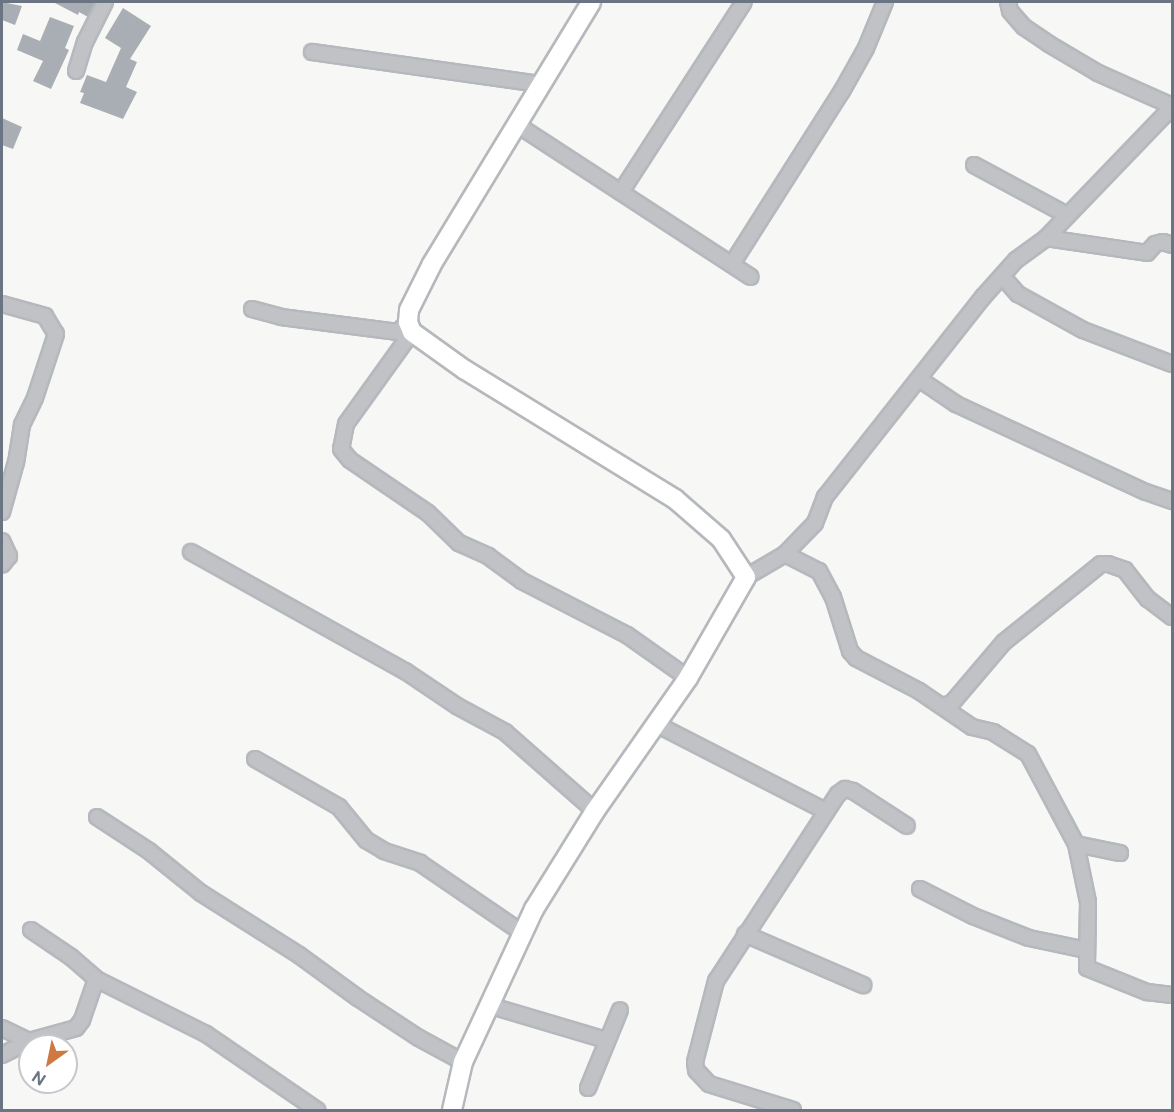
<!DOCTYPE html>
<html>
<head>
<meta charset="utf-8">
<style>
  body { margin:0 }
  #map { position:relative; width:1174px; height:1112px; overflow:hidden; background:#f7f8f5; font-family:"Public Sans",sans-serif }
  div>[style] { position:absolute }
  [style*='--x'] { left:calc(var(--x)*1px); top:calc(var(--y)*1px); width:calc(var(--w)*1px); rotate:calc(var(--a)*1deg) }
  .building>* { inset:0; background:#a9adb4 }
  .roads { filter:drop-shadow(2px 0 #b5b8bd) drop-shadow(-2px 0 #b5b8bd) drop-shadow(0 2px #b5b8bd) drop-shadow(0 -2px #b5b8bd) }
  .street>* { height:14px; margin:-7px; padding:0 7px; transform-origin:7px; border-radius:7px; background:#c0c2c6 }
  .secondary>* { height:18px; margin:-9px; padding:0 9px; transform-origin:9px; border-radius:9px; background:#fff }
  span { translate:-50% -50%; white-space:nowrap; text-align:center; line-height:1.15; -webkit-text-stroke:6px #fff; paint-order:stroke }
  .frame { position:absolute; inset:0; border:3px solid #6b7482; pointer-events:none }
  .north { position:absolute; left:18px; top:1034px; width:60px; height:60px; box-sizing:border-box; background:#fff; border:2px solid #c4c7cd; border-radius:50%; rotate:213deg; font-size:16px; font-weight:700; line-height:24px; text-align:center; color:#6b7482 }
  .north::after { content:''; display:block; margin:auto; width:21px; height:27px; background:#cd7941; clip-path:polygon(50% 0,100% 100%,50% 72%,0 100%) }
</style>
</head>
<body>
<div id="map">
  <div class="building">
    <i style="clip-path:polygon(2px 2px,22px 6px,15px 25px,2px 20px)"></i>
    <i style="clip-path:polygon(53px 2px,95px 2px,88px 17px,79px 12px,78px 15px)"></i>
    <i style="clip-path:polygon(123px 8px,151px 26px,130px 59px,137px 62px,126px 87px,137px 92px,123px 119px,80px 103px,84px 93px,80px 92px,87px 75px,106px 82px,121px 48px,105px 38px)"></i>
    <i style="clip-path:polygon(50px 17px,74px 26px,65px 48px,69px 50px,51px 89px,33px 81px,43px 61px,17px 50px,23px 34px,40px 41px)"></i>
    <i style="clip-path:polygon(2px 118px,22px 127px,13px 149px,2px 145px)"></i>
  </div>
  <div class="roads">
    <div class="street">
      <i style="--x:1008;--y:2;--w:9;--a:77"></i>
      <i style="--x:1010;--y:11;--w:21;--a:49"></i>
      <i style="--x:1024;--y:27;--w:30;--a:34"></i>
      <i style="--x:1049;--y:44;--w:57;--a:30.6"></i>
      <i style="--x:1098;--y:73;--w:81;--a:24"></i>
      <i style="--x:312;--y:52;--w:230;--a:8"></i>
      <i style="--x:76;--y:71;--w:30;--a:-73"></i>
      <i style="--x:85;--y:42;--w:45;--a:-63.4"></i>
      <i style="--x:516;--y:124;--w:280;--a:33.1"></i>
      <i style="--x:974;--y:165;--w:106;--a:28.3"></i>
      <i style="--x:621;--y:192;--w:226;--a:-57.1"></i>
      <i style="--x:1046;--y:238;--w:102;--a:8.4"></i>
      <i style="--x:1147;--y:253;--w:12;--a:-48"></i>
      <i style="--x:1155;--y:244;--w:8;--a:-14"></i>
      <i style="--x:1163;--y:242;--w:9;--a:18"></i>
      <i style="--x:732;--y:264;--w:205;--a:-57.6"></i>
      <i style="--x:842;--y:91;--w:49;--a:-60.8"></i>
      <i style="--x:866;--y:48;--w:50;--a:-67.6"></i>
      <i style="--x:1003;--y:277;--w:23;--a:49"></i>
      <i style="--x:1018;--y:294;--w:74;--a:29"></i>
      <i style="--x:1083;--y:330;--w:95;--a:20.9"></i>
      <i style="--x:2;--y:304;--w:45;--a:15.6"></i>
      <i style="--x:45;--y:316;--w:21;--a:59"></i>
      <i style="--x:56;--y:334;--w:67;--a:108.2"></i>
      <i style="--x:35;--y:398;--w:30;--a:116"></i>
      <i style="--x:22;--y:425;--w:37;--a:99"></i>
      <i style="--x:16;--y:462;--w:52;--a:105.6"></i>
      <i style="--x:252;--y:309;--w:30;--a:15"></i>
      <i style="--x:281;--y:317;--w:118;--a:7.3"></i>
      <i style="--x:398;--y:332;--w:14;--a:-45"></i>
      <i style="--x:412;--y:332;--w:113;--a:125.7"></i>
      <i style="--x:346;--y:424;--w:25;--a:101"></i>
      <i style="--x:341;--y:449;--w:14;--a:51"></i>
      <i style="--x:350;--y:460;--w:94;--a:34.2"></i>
      <i style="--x:428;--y:513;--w:43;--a:44.1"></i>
      <i style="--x:459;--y:543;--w:32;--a:24"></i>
      <i style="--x:488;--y:556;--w:42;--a:36.3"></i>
      <i style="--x:522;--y:581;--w:118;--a:27.2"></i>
      <i style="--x:627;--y:635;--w:75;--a:35.2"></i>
      <i style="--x:919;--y:379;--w:45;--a:34"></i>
      <i style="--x:956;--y:404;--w:209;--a:24.9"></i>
      <i style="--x:1146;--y:492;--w:28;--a:19"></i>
      <i style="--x:2;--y:541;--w:17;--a:65"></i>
      <i style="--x:9;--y:556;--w:11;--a:128"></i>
      <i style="--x:191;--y:552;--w:245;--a:29.1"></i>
      <i style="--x:405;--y:671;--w:63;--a:33.9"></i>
      <i style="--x:457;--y:706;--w:55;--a:28.4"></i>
      <i style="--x:505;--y:732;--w:120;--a:41.3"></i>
      <i style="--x:785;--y:554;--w:38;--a:27"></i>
      <i style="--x:819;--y:571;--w:30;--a:62"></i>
      <i style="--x:833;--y:597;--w:57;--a:72.5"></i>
      <i style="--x:850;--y:651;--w:9;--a:49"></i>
      <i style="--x:856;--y:658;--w:71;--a:27.6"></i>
      <i style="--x:919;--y:691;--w:64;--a:34.2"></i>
      <i style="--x:972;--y:727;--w:22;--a:13"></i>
      <i style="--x:993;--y:732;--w:41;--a:32.2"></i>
      <i style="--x:1028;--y:754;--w:102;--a:61.9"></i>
      <i style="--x:1076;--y:844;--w:59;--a:78.3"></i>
      <i style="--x:1088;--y:902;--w:66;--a:90.9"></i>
      <i style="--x:1087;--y:968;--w:65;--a:21.8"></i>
      <i style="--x:1147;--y:992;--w:25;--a:7"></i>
      <i style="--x:746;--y:577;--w:45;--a:-30.5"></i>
      <i style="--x:785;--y:554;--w:43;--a:-45.9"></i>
      <i style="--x:815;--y:523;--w:28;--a:-69"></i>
      <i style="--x:825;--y:497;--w:255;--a:-51.7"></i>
      <i style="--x:983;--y:297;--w:50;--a:-48.3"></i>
      <i style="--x:1016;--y:260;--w:37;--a:-36"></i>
      <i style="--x:1046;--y:238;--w:182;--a:-46.1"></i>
      <i style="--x:943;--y:706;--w:9;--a:-18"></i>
      <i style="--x:952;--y:703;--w:80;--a:-49.6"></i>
      <i style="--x:1004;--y:642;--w:124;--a:-38.8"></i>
      <i style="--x:1101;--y:564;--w:7;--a:0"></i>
      <i style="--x:1108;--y:564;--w:18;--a:19"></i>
      <i style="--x:1125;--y:570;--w:37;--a:52"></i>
      <i style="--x:1148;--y:599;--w:30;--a:37"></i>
      <i style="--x:656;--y:724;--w:190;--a:27.2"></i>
      <i style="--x:255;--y:759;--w:97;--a:29.7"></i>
      <i style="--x:339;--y:807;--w:43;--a:50.7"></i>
      <i style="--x:366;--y:840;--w:21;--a:31"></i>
      <i style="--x:384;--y:851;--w:38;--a:18"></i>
      <i style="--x:420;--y:863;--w:122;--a:34.3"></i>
      <i style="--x:97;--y:817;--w:62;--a:33.2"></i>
      <i style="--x:149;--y:851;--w:67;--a:38.9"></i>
      <i style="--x:201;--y:893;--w:116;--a:32.3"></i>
      <i style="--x:299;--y:955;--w:73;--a:36.1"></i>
      <i style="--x:358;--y:998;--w:73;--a:33.3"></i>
      <i style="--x:419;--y:1038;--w:50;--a:28.6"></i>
      <i style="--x:1076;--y:844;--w:45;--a:11.6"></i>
      <i style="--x:920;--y:889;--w:59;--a:27"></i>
      <i style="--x:973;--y:916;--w:60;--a:21.4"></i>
      <i style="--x:1029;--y:938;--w:58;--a:11.9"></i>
      <i style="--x:31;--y:930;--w:48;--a:34"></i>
      <i style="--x:71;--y:957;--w:33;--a:41"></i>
      <i style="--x:96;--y:979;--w:123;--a:26.6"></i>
      <i style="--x:206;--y:1034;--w:135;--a:34.4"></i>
      <i style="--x:745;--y:934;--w:129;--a:23.4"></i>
      <i style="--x:488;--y:1005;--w:123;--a:16.5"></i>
      <i style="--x:2;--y:1028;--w:30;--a:26"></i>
      <i style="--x:2;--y:1055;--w:30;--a:-27"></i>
      <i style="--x:29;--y:1041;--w:49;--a:-15.5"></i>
      <i style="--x:76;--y:1028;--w:10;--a:-53"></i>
      <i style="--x:82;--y:1020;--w:43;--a:-71.1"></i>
      <i style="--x:588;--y:1088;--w:84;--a:-67.7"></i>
      <i style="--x:793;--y:1110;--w:88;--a:-162.8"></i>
      <i style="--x:709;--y:1084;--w:19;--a:-133"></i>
      <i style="--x:696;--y:1070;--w:8;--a:-97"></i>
      <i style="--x:695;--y:1062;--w:84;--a:-75.5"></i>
      <i style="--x:716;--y:981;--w:223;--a:-56.9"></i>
      <i style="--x:838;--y:794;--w:9;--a:-36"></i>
      <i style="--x:845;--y:789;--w:8;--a:14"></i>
      <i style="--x:853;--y:791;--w:64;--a:32.9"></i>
    </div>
    <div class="secondary">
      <i style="--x:452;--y:1110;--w:49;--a:-77.1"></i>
      <i style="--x:463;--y:1062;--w:169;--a:-65.1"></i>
      <i style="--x:534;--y:909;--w:115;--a:-58.1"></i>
      <i style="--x:595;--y:811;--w:162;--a:-55"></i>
      <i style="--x:688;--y:678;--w:116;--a:-60.1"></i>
      <i style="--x:746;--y:577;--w:45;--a:-123.3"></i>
      <i style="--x:721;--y:539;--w:61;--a:-139"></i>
      <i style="--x:675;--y:499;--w:246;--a:-148.4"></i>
      <i style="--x:465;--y:370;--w:65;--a:-144.4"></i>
      <i style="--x:412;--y:332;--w:11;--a:-112"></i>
      <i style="--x:408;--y:322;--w:12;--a:-85"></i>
      <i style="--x:409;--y:310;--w:51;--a:-63.4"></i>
      <i style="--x:432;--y:264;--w:306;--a:-58.7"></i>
    </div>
  </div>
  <div class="frame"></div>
  <div class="north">N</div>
</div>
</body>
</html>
